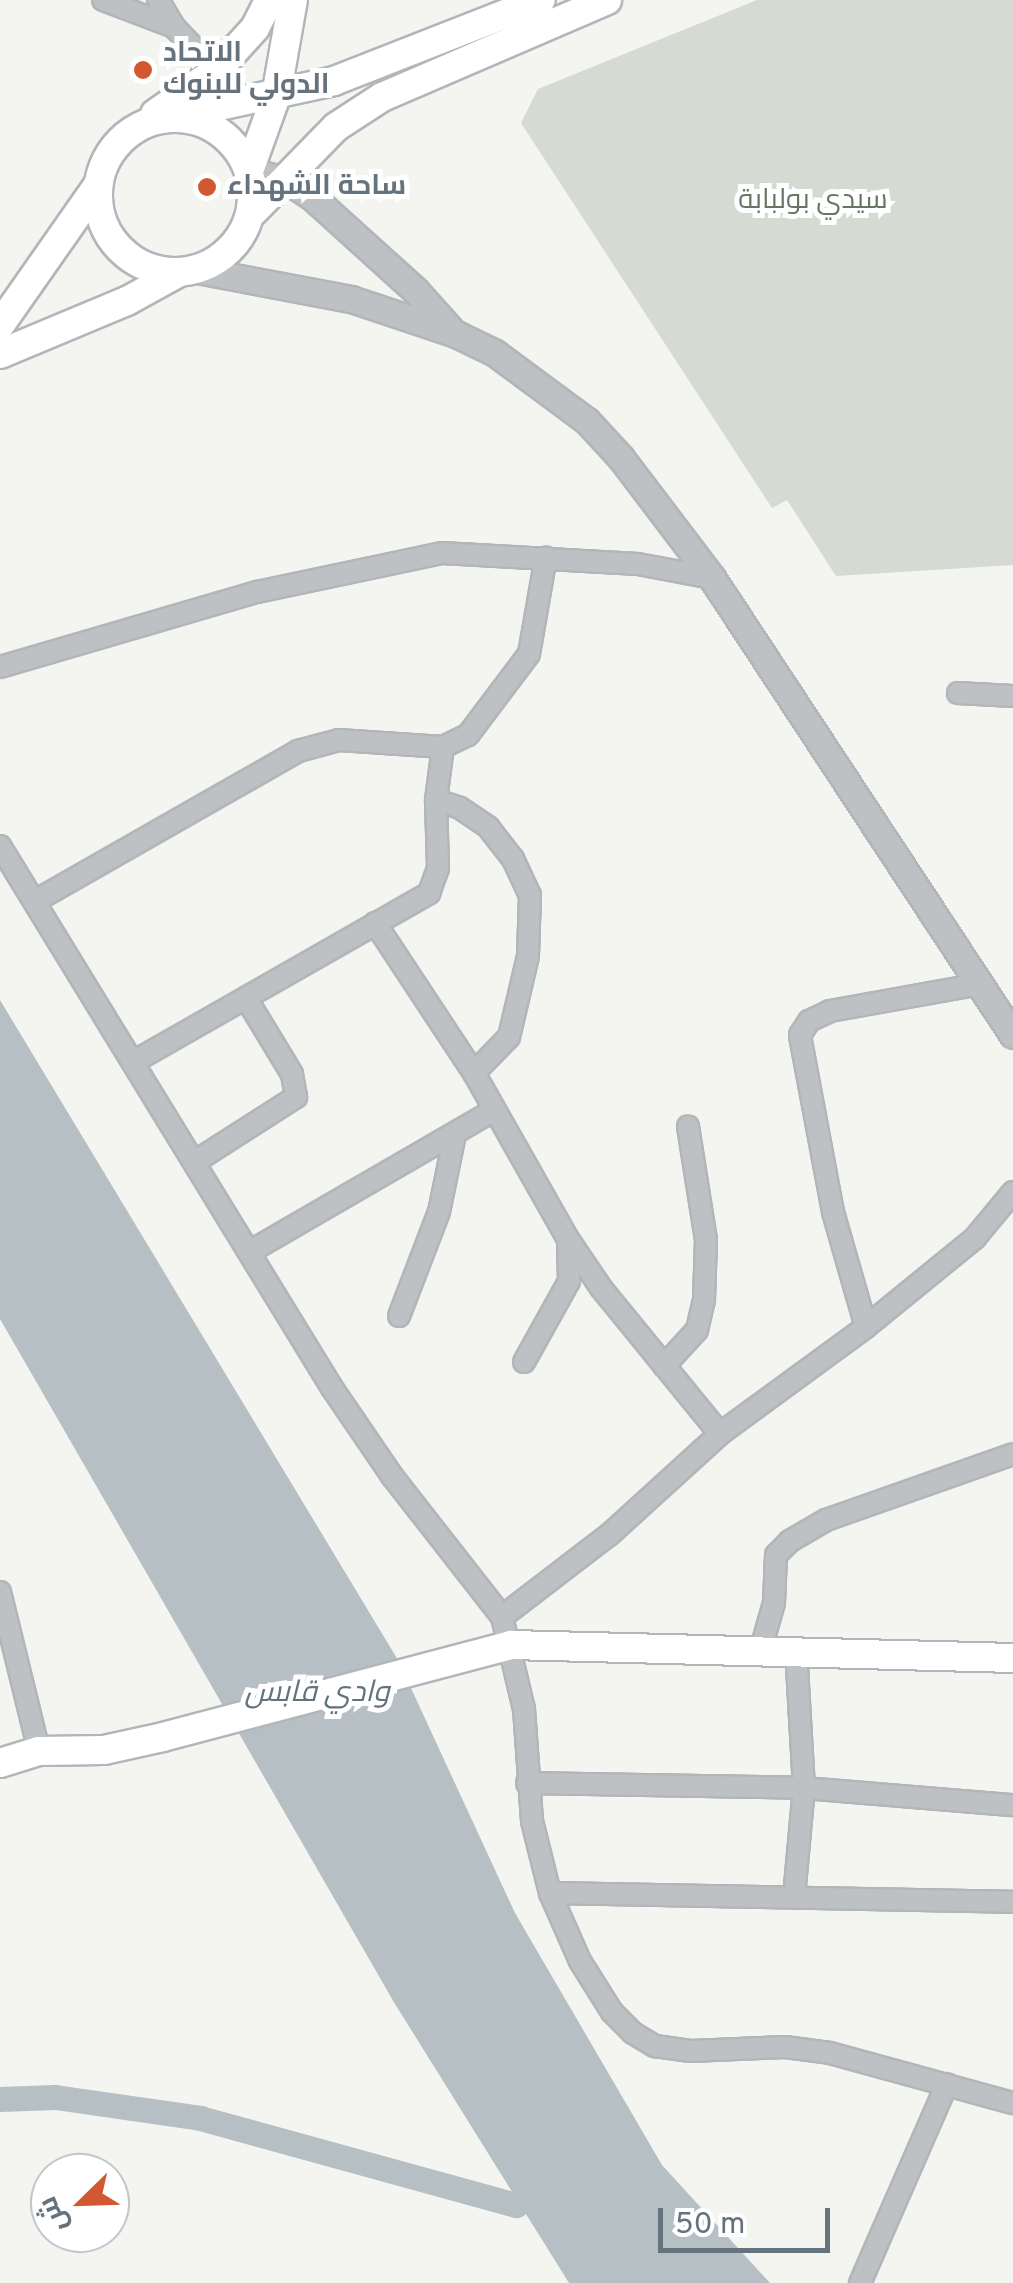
<!DOCTYPE html>
<html>
<head>
<meta charset="utf-8">
<style>
  body { margin:0 }
  #map { position:relative; width:1013px; height:2283px; overflow:hidden; background:#f4f4f0; font-family:Overpass,Cairo,sans-serif }
  div>[style] { position:absolute }
  [style*='--x'] { left:calc(var(--x)*1px); top:calc(var(--y)*1px); width:calc(var(--w)*1px); rotate:calc(var(--a)*1deg) }
  .green>* { inset:0; background:#d5dad2 }
  .water>* { inset:0; background:#b6c0c4 }
  .canal>* { height:25px; margin:-12.5px; padding:0 12.5px; transform-origin:12.5px; border-radius:12.5px; background:#b6c0c4 }
  .roads { filter:drop-shadow(2px 0 #b2b6ba) drop-shadow(-2px 0 #b2b6ba) drop-shadow(0 2px #b2b6ba) drop-shadow(0 -2px #b2b6ba) }
  .minor>* { height:20px; margin:-10px; padding:0 10px; transform-origin:10px; border-radius:10px; background:#bdc1c4 }
  .tertiary>* { height:25px; margin:-12.5px; padding:0 12.5px; transform-origin:12.5px; border-radius:12.5px; background:#bdc1c4 }
  .secondary>* { height:28px; margin:-14px; padding:0 14px; transform-origin:14px; border-radius:14px; background:#fff }
  .secondary>.ring { margin:-14px; padding:0; box-sizing:content-box; background:none; border:28px solid #fff; border-radius:50% }
  .dots>* { width:28px; height:28px; translate:-50% -50%; box-sizing:border-box; border:5px solid #fff; border-radius:50% }
  span { translate:-50% -50%; white-space:nowrap; text-align:center; line-height:1.15; -webkit-text-stroke:10px #fff; paint-order:stroke }
  .poi-label { font-size:28px; color:#65737e; font-weight:700 }
  .left { translate:0 -50%; text-align:left }
  .park-label { font-size:28px; color:#677663 }
  .water-label { font-size:30px; color:#61747c; font-style:italic }
  .north { position:absolute; left:30px; top:2153px; width:100px; height:100px; box-sizing:border-box; background:#fff; border:2px solid #c1c7cb; border-radius:50%; rotate:247deg; font-size:28px; font-weight:700; line-height:40px; text-align:center; color:#65737e }
  .north::after { content:''; display:block; margin:auto; width:35px; height:45px; background:#d25832; clip-path:polygon(50% 0,100% 100%,50% 72%,0 100%) }
  .scale { position:absolute; left:658px; top:2208px; width:172px; height:45px; box-sizing:border-box; border:5px solid #65737e; border-top:0; padding-left:12px; font-size:30px; line-height:35px; white-space:nowrap; color:#65737e; -webkit-text-stroke:8px #fff; paint-order:stroke }
</style>
</head>
<body>
<div id="map">
  <div class="green">
    <i style="clip-path:polygon(757px 0,1013px 0,1013px 565px,836px 576px,787px 500px,772px 508px,521px 123px,538px 89px)"></i>
  </div>
  <div class="water">
    <i style="clip-path:polygon(0 1000px,398px 1660px,515px 1913px,662px 2165px,770px 2283px,569px 2283px,395px 2004px,0 1319px)"></i>
  </div>
  <div class="canal">
    <i style="--x:0;--y:2099;--w:55;--a:-2.1"></i>
    <i style="--x:55;--y:2097;--w:147;--a:8.2"></i>
    <i style="--x:200;--y:2118;--w:328;--a:15.4"></i>
  </div>
  <div class="roads">
    <div class="minor">
      <i style="--x:103;--y:0;--w:76;--a:20.8"></i>
      <i style="--x:158;--y:0;--w:31;--a:59"></i>
      <i style="--x:174;--y:27;--w:61;--a:46.3"></i>
      <i style="--x:0;--y:667;--w:268;--a:-16.3"></i>
      <i style="--x:257;--y:592;--w:189;--a:-11.9"></i>
      <i style="--x:442;--y:553;--w:196;--a:3.2"></i>
      <i style="--x:638;--y:564;--w:75;--a:10.7"></i>
      <i style="--x:958;--y:693;--w:55;--a:3.1"></i>
      <i style="--x:436;--y:800;--w:25;--a:18"></i>
      <i style="--x:460;--y:808;--w:34;--a:34"></i>
      <i style="--x:488;--y:827;--w:41;--a:52"></i>
      <i style="--x:513;--y:859;--w:40;--a:65"></i>
      <i style="--x:530;--y:895;--w:61;--a:91.9"></i>
      <i style="--x:528;--y:956;--w:83;--a:103.2"></i>
      <i style="--x:509;--y:1037;--w:50;--a:134.2"></i>
      <i style="--x:0;--y:846;--w:636;--a:58.51"></i>
      <i style="--x:332;--y:1388;--w:107;--a:55.7"></i>
      <i style="--x:392;--y:1476;--w:179;--a:52"></i>
      <i style="--x:37;--y:900;--w:301;--a:-29.7"></i>
      <i style="--x:298;--y:751;--w:42;--a:-15"></i>
      <i style="--x:339;--y:740;--w:104;--a:3.9"></i>
      <i style="--x:443;--y:747;--w:28;--a:-26"></i>
      <i style="--x:468;--y:735;--w:101;--a:-53"></i>
      <i style="--x:529;--y:654;--w:98;--a:-80.1"></i>
      <i style="--x:375;--y:923;--w:180;--a:56.6"></i>
      <i style="--x:474;--y:1073;--w:191;--a:60.5"></i>
      <i style="--x:568;--y:1239;--w:59;--a:56"></i>
      <i style="--x:601;--y:1288;--w:188;--a:50.8"></i>
      <i style="--x:135;--y:1061;--w:339;--a:-29.7"></i>
      <i style="--x:429;--y:893;--w:27;--a:-70"></i>
      <i style="--x:438;--y:868;--w:68;--a:-91.7"></i>
      <i style="--x:436;--y:800;--w:53;--a:-82.5"></i>
      <i style="--x:196;--y:1161;--w:119;--a:-32.6"></i>
      <i style="--x:296;--y:1097;--w:23;--a:-100"></i>
      <i style="--x:292;--y:1074;--w:89;--a:-121.2"></i>
      <i style="--x:1013;--y:1192;--w:60;--a:129.6"></i>
      <i style="--x:975;--y:1238;--w:141;--a:140.8"></i>
      <i style="--x:866;--y:1327;--w:181;--a:143.8"></i>
      <i style="--x:720;--y:1434;--w:149;--a:137.7"></i>
      <i style="--x:610;--y:1534;--w:136;--a:142.5"></i>
      <i style="--x:502;--y:1617;--w:95;--a:76.6"></i>
      <i style="--x:524;--y:1709;--w:112;--a:85.9"></i>
      <i style="--x:532;--y:1821;--w:74;--a:76"></i>
      <i style="--x:550;--y:1893;--w:74;--a:66.2"></i>
      <i style="--x:580;--y:1961;--w:60;--a:57.9"></i>
      <i style="--x:612;--y:2012;--w:30;--a:45"></i>
      <i style="--x:633;--y:2033;--w:26;--a:31"></i>
      <i style="--x:655;--y:2046;--w:36;--a:8"></i>
      <i style="--x:691;--y:2051;--w:94;--a:-2.4"></i>
      <i style="--x:785;--y:2047;--w:45;--a:7.6"></i>
      <i style="--x:830;--y:2053;--w:190;--a:15.3"></i>
      <i style="--x:251;--y:1251;--w:281;--a:-30.1"></i>
      <i style="--x:399;--y:1316;--w:111;--a:-69"></i>
      <i style="--x:439;--y:1212;--w:80;--a:-78.4"></i>
      <i style="--x:866;--y:1327;--w:120;--a:-106"></i>
      <i style="--x:833;--y:1212;--w:180;--a:-100.6"></i>
      <i style="--x:800;--y:1035;--w:17;--a:-57"></i>
      <i style="--x:809;--y:1021;--w:23;--a:-25"></i>
      <i style="--x:830;--y:1011;--w:152;--a:-10.2"></i>
      <i style="--x:524;--y:1362;--w:93;--a:-60.9"></i>
      <i style="--x:569;--y:1281;--w:40;--a:-91.4"></i>
      <i style="--x:664;--y:1366;--w:49;--a:-47.5"></i>
      <i style="--x:697;--y:1330;--w:31;--a:-77"></i>
      <i style="--x:704;--y:1300;--w:60;--a:-88.1"></i>
      <i style="--x:706;--y:1240;--w:115;--a:-99"></i>
      <i style="--x:0;--y:1592;--w:164;--a:76.2"></i>
      <i style="--x:760;--y:1652;--w:51;--a:-74.1"></i>
      <i style="--x:774;--y:1603;--w:48;--a:-87.6"></i>
      <i style="--x:776;--y:1555;--w:20;--a:-45"></i>
      <i style="--x:790;--y:1541;--w:42;--a:-30.3"></i>
      <i style="--x:826;--y:1520;--w:198;--a:-19.4"></i>
      <i style="--x:527;--y:1783;--w:277;--a:1"></i>
      <i style="--x:804;--y:1788;--w:210;--a:4.7"></i>
      <i style="--x:550;--y:1893;--w:463;--a:1.1"></i>
      <i style="--x:794;--y:1897;--w:109;--a:-84.8"></i>
      <i style="--x:804;--y:1788;--w:137;--a:-93.3"></i>
      <i style="--x:860;--y:2283;--w:217;--a:-66.4"></i>
    </div>
    <div class="tertiary">
      <i style="--x:249;--y:171;--w:38;--a:14"></i>
      <i style="--x:286;--y:180;--w:30;--a:33"></i>
      <i style="--x:311;--y:196;--w:140;--a:42.1"></i>
      <i style="--x:415;--y:290;--w:55;--a:47.9"></i>
      <i style="--x:197;--y:270;--w:157;--a:10.7"></i>
      <i style="--x:351;--y:299;--w:111;--a:18.4"></i>
      <i style="--x:456;--y:334;--w:43;--a:26"></i>
      <i style="--x:495;--y:353;--w:114;--a:36.5"></i>
      <i style="--x:587;--y:421;--w:50;--a:47.4"></i>
      <i style="--x:621;--y:458;--w:151;--a:52.8"></i>
      <i style="--x:712;--y:578;--w:547;--a:56.63"></i>
    </div>
    <div class="secondary">
      <i style="--x:155;--y:114;--w:75;--a:-35.2"></i>
      <i style="--x:216;--y:71;--w:58;--a:-47.8"></i>
      <i style="--x:255;--y:28;--w:31;--a:-63"></i>
      <i style="--x:182;--y:114;--w:156;--a:-12.2"></i>
      <i style="--x:334;--y:81;--w:222;--a:-21.4"></i>
      <i class="ring" style="left:98px;top:118px;width:126px;height:126px"></i>
      <i style="--x:249;--y:171;--w:80;--a:-70.2"></i>
      <i style="--x:276;--y:96;--w:97;--a:-80"></i>
      <i style="--x:254;--y:211;--w:117;--a:-45.7"></i>
      <i style="--x:336;--y:127;--w:55;--a:-33.1"></i>
      <i style="--x:382;--y:97;--w:245;--a:-23.3"></i>
      <i style="--x:0;--y:325;--w:171;--a:-55"></i>
      <i style="--x:0;--y:354;--w:138;--a:-22.7"></i>
      <i style="--x:127;--y:301;--w:58;--a:-28.8"></i>
      <i style="--x:0;--y:1763;--w:41;--a:-17.1"></i>
      <i style="--x:39;--y:1751;--w:65;--a:-0.9"></i>
      <i style="--x:104;--y:1750;--w:60;--a:-12.4"></i>
      <i style="--x:163;--y:1737;--w:360;--a:-14.8"></i>
      <i style="--x:511;--y:1645;--w:502;--a:1.48"></i>
    </div>
  </div>
  <div class="dots">
    <i style="left:143px;top:70px;background:#d25832"></i>
    <i style="left:207px;top:187px;background:#d25832"></i>
  </div>
  <div class="poi-label">
    <span class="left" style="left:163px;top:70px">الاتحاد<br>الدولي للبنوك</span>
    <span class="left" style="left:227px;top:187px">ساحة الشهداء</span>
  </div>
  <div class="park-label">
    <span style="left:813px;top:201px">سيدي بولبابة</span>
  </div>
  <div class="water-label">
    <span style="left:317px;top:1694px">وادي قابس</span>
  </div>
  <div class="north">ش</div>
  <div class="scale">50 m</div>
</div>
</body>
</html>
